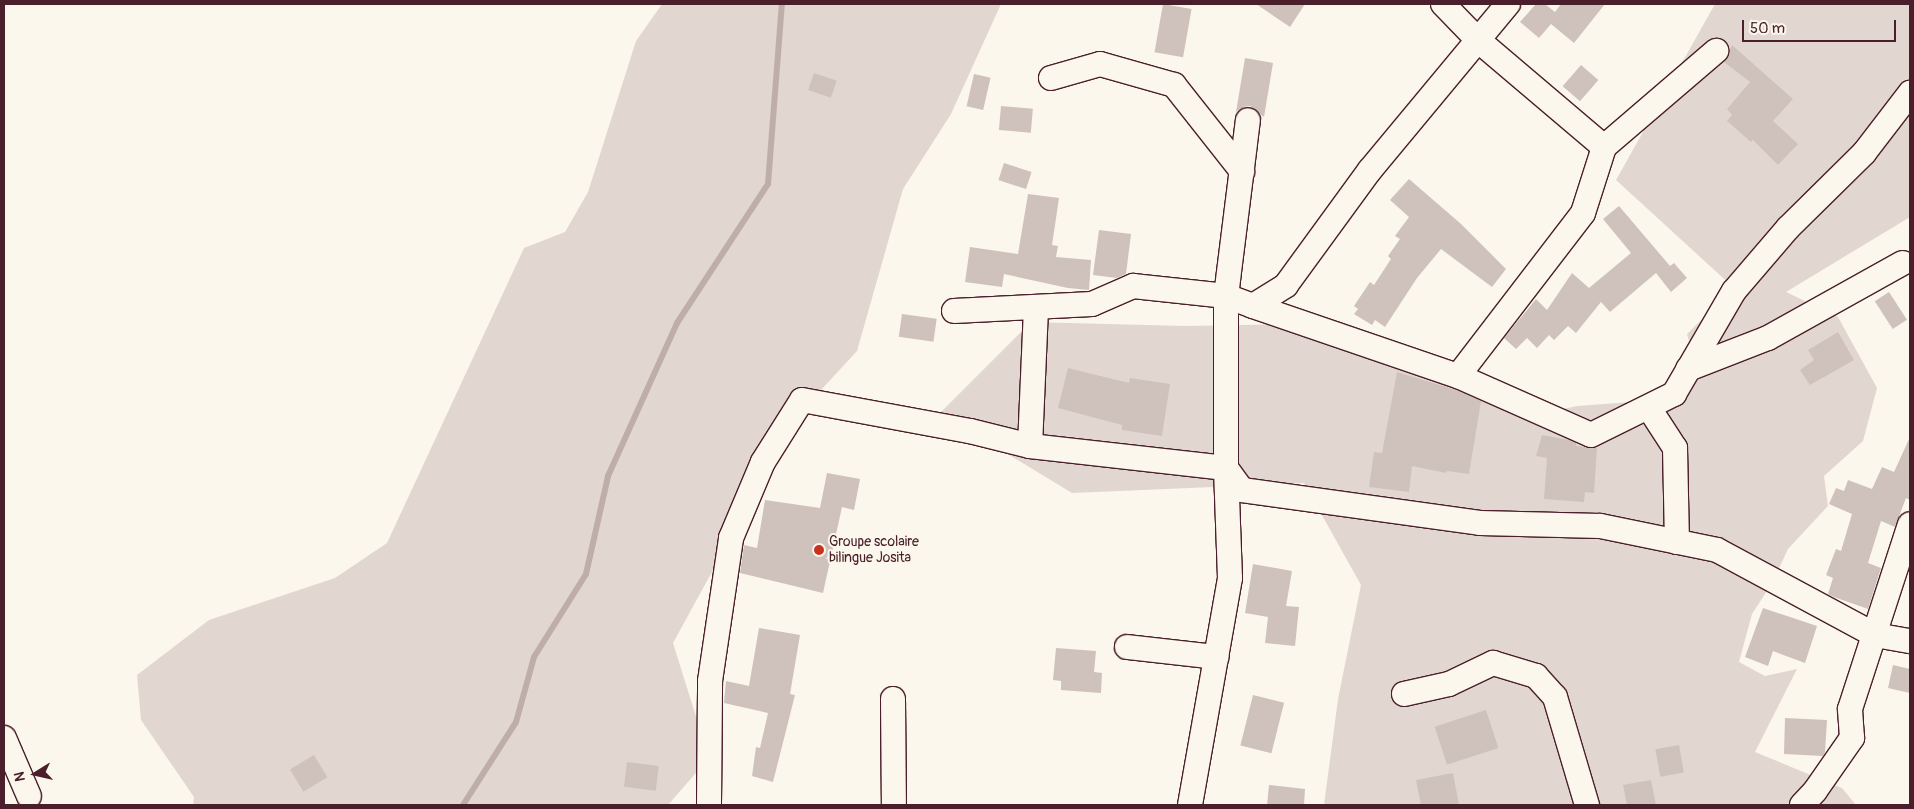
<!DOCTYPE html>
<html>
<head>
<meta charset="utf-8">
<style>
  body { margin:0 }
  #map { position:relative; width:1914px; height:809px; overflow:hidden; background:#fbf7ec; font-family:Pangolin,sans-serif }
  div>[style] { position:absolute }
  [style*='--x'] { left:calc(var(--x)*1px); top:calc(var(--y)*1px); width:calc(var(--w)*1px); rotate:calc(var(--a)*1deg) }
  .green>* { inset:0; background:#e2d7d0 }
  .stream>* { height:6px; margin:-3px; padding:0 3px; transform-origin:3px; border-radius:3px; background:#bfadaa }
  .building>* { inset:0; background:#cfc2bc; transform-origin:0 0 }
  .roads { filter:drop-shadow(1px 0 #4a1f2b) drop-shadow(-1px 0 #4a1f2b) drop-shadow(0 1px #4a1f2b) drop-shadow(0 -1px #4a1f2b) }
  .minor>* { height:24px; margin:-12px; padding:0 12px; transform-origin:12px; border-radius:12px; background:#fbf7ec }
  .dots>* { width:14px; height:14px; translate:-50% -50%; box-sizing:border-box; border:2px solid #fbf7ec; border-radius:50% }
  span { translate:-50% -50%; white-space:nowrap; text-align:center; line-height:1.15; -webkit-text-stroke:4px #fbf7ec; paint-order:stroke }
  .poi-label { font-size:14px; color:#4a1f2b }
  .left { translate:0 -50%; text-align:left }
  .frame { position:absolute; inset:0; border:5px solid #4a1f2b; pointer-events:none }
  .north { position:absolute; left:10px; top:749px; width:50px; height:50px; -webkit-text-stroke:4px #fbf7ec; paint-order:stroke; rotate:260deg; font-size:14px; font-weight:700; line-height:20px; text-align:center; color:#4a1f2b }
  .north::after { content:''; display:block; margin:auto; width:18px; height:22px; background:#4a1f2b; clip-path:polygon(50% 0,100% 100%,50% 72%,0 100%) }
  .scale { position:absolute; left:1742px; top:20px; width:154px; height:22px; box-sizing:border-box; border:2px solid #4a1f2b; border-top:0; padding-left:6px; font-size:15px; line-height:18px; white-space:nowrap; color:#4a1f2b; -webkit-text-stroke:4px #fbf7ec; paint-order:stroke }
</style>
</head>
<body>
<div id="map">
  <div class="green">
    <i style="clip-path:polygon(662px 4px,1001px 4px,951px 114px,903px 189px,857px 351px,798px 415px,673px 643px,709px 758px,668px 805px,193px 805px,194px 797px,141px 720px,137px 675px,209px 620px,335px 578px,387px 543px,524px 248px,565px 232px,588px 192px,636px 41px)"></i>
    <i style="clip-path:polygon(1715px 4px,1910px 4px,1910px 217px,1786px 292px,1838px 317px,1877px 388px,1863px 441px,1824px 476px,1828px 506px,1788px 549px,1772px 583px,1752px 614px,1739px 662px,1765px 676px,1797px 669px,1755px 752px,1842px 788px,1856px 805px,1324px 805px,1338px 699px,1361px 585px,1304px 483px,1072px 493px,940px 413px,1031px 322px,1185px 326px,1307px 324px,1527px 417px,1577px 406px,1685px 398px,1697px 369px,1687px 334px,1734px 288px,1616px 180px)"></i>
  </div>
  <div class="stream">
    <i style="--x:463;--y:805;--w:98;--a:-57.4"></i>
    <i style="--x:516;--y:722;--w:67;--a:-74.5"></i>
    <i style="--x:534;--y:657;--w:98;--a:-57.9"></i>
    <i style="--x:586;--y:574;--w:100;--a:-77.3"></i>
    <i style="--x:608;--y:476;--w:168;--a:-65.7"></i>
    <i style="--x:677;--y:323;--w:166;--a:-56.8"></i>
    <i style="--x:768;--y:184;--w:181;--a:-85.6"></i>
  </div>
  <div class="building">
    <i style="left:1163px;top:4px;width:29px;height:49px;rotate:10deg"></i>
    <i style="clip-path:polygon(1256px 4px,1305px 4px,1290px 27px)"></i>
    <i style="clip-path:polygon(1536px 4px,1545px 4px,1555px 12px,1561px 4px,1605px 4px,1574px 43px,1551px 24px,1539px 38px,1520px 22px)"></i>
    <i style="clip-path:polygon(1732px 45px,1793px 99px,1773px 121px,1798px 144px,1778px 165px,1753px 140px,1751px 142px,1727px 121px,1732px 115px,1727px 109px,1750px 82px,1724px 62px)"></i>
    <i style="clip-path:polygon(1245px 58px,1273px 63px,1264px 117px,1250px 106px,1243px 107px,1236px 112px)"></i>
    <i style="left:1581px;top:65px;width:23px;height:28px;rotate:41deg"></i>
    <i style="left:814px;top:73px;width:24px;height:18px;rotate:19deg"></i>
    <i style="left:974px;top:74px;width:17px;height:33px;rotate:13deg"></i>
    <i style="left:1001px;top:106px;width:32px;height:24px;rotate:5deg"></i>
    <i style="left:1004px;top:163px;width:29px;height:18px;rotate:18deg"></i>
    <i style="clip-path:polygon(1409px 179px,1461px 224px,1506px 269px,1492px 287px,1441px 249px,1417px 278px,1385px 327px,1375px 320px,1372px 325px,1354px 314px,1358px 309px,1354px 306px,1370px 282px,1374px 285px,1391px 259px,1388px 256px,1400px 239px,1395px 236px,1409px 217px,1390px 200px)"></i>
    <i style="clip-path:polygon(1028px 194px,1059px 198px,1052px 245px,1058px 246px,1056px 257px,1091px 260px,1089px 290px,1068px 288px,1004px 274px,1002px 287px,965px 282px,970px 247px,1018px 254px)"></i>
    <i style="clip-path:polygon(1619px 206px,1670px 266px,1674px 263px,1687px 278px,1671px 292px,1656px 273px,1610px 312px,1601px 302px,1576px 333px,1568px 326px,1554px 340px,1549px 335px,1537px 348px,1527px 338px,1516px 349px,1504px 338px,1536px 299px,1547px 310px,1572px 273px,1589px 288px,1631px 253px,1603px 219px)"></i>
    <i style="clip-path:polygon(1099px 230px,1131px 234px,1126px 274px,1117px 278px,1093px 275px)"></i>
    <i style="left:1889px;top:292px;width:33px;height:17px;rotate:57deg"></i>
    <i style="left:902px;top:314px;width:35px;height:23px;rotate:8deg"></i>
    <i style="clip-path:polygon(1838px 332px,1854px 360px,1810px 385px,1800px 370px,1814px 360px,1808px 350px)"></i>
    <i style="clip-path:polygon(1068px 368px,1129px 383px,1130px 378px,1170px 384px,1162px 436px,1122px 430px,1122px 425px,1058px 408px)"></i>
    <i style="clip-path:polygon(1397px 372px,1453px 389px,1481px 401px,1469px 474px,1447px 471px,1446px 473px,1412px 466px,1409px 492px,1369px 487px,1374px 452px,1382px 453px)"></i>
    <i style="clip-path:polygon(1542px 435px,1569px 440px,1576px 443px,1576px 446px,1597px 448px,1594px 493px,1585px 492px,1584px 502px,1544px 499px,1547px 458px,1536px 456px)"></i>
    <i style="clip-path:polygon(1910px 437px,1910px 500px,1906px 498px,1895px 527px,1881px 521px,1868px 563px,1881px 568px,1868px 609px,1834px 597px,1828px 594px,1833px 578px,1826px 575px,1836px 549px,1841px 551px,1852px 514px,1829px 504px,1836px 488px,1844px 491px,1848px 480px,1872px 489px,1882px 467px,1894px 472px)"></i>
    <i style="clip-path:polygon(827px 473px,860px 479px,854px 510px,842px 507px,823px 593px,740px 573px,744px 545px,757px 548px,765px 500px,820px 508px)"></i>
    <i style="clip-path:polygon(1253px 564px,1292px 571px,1286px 606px,1299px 607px,1295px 646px,1265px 643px,1268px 617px,1245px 613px)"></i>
    <i style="clip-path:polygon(1763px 608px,1817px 626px,1805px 663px,1773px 651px,1768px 666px,1745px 657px)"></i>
    <i style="clip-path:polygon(759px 628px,800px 635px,790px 694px,795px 695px,773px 782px,752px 776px,756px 747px,760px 748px,768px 713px,724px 703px,726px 681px,749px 686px)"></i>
    <i style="clip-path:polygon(1056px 648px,1096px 651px,1094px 672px,1102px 673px,1101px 693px,1061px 690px,1061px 681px,1053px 680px)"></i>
    <i style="clip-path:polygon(1893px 665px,1910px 669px,1910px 693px,1888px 688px)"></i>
    <i style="left:1253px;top:695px;width:32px;height:52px;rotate:14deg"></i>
    <i style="left:1486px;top:710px;width:40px;height:54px;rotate:72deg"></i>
    <i style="clip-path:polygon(1785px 718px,1827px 720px,1825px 752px,1823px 756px,1784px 754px)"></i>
    <i style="left:1679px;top:745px;width:28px;height:24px;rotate:80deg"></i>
    <i style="left:314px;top:755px;width:26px;height:28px;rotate:59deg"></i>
    <i style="left:627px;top:762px;width:32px;height:25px;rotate:7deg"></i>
    <i style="clip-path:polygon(1453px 773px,1459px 805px,1421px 805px,1416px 780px)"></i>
    <i style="clip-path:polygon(1651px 780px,1656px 805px,1627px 805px,1623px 785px)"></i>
    <i style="clip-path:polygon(1269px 785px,1305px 789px,1304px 805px,1267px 805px)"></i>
  </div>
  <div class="roads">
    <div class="minor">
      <i style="--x:1443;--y:4;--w:52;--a:45.8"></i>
      <i style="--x:1479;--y:41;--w:164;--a:40.3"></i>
      <i style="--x:1051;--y:78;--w:51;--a:-15.9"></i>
      <i style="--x:1100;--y:64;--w:77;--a:15.8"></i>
      <i style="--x:1174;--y:85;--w:110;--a:51.7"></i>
      <i style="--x:1253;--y:306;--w:217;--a:18.9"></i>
      <i style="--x:1458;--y:376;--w:145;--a:23.9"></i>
      <i style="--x:1591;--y:435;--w:93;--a:-26.3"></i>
      <i style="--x:1674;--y:394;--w:119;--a:-59.8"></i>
      <i style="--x:1734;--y:291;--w:83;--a:-49.4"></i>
      <i style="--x:1788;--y:228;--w:107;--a:-44.6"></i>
      <i style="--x:1864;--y:153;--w:76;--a:-52.5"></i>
      <i style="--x:954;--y:311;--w:138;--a:-2.9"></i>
      <i style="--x:1092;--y:304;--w:45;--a:-23.7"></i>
      <i style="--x:1133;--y:286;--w:94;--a:6.1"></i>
      <i style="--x:1226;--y:296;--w:29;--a:20"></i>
      <i style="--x:1253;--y:306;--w:39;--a:-32"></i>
      <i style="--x:1286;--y:285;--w:142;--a:-53.9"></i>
      <i style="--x:1370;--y:170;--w:216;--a:-50.3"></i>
      <i style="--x:1688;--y:369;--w:86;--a:-21.2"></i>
      <i style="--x:1768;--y:338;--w:154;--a:-29.1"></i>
      <i style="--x:1458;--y:376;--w:205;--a:-52.5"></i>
      <i style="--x:1583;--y:213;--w:69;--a:-72.3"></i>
      <i style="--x:1604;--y:147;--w:148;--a:-40.6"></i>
      <i style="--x:1649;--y:408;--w:48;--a:57"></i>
      <i style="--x:1675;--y:448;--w:94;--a:88.8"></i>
      <i style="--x:1030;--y:446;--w:139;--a:-87.5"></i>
      <i style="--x:1127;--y:647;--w:90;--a:6.4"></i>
      <i style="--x:1404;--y:694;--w:46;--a:-12.5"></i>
      <i style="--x:1449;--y:684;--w:49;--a:-25.5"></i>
      <i style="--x:1493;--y:663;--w:45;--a:16.8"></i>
      <i style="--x:1536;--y:676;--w:28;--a:48"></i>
      <i style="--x:1555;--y:697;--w:113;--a:73.5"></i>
      <i style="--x:893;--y:699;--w:106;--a:89.5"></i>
      <i style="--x:4;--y:738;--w:63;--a:66.7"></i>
      <i style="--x:709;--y:805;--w:124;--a:-89.5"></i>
      <i style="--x:710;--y:681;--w:145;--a:-81.6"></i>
      <i style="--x:731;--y:538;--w:82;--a:-67.2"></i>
      <i style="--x:763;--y:462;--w:73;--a:-57.8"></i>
      <i style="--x:802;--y:400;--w:171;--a:10.5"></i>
      <i style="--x:970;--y:431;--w:62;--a:14"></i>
      <i style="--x:1030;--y:446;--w:197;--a:6.4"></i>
      <i style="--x:1226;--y:468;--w:27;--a:54"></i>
      <i style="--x:1242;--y:490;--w:240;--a:7.9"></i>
      <i style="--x:1480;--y:523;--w:120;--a:1.4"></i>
      <i style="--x:1600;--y:526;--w:119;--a:11.6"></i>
      <i style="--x:1717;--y:550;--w:179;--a:28.3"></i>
      <i style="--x:1875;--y:635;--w:36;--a:10"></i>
      <i style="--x:1190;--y:805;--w:230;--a:-80"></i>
      <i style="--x:1230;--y:578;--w:110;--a:-92.1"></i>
      <i style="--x:1226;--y:468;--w:172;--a:-90"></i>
      <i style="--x:1226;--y:296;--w:177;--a:-82.9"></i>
      <i style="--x:1802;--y:805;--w:19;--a:-47"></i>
      <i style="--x:1815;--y:791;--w:65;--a:-55.1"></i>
      <i style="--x:1852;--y:738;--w:29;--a:-94"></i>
      <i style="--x:1850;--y:709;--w:194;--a:-72"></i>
    </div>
  </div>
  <div class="dots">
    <i style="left:819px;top:550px;background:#c8321e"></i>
  </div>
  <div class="poi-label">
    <span class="left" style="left:829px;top:550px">Groupe scolaire<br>bilingue Josita</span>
  </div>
  <div class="frame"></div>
  <div class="north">N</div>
  <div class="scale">50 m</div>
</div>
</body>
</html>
